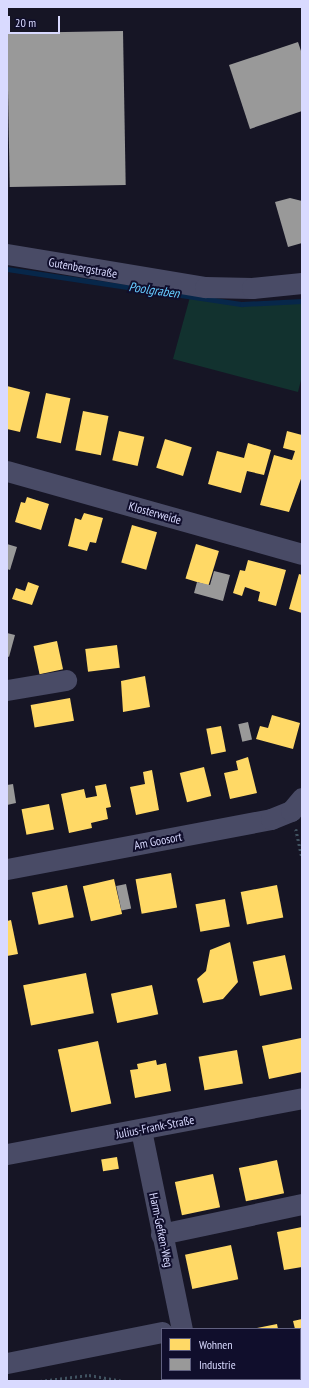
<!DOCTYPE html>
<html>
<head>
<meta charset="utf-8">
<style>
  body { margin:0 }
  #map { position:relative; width:309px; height:1388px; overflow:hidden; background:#161525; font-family:"PT Sans Narrow",sans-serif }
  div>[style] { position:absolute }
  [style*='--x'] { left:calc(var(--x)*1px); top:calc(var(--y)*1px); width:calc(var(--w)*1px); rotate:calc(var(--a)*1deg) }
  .green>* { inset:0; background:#12322f }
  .homes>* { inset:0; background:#ffd966; transform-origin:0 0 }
  .industry>* { inset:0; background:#999; transform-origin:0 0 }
  .stream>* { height:5px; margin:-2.5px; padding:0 2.5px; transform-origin:2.5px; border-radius:2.5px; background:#07274a }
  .path>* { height:2.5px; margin-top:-1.25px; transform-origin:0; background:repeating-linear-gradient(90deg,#405260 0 2px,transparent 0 5px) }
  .minor>* { height:21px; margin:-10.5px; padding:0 10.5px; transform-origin:10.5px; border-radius:10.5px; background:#494b66 }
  span { translate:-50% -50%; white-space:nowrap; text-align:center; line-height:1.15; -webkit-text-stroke:4px #100e2c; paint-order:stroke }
  .street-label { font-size:12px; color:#d9daff }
  .water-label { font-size:13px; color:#67ccff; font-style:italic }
  .frame { position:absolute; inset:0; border:8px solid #d9daff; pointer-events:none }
  .legend { position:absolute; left:161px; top:1328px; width:140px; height:52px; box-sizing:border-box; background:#100e2c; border:1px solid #606080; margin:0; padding:5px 7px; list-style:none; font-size:12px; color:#d9daff }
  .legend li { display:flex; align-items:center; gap:8px; height:20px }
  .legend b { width:20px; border:1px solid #606080 }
  .scale { position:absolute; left:8px; top:16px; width:52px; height:18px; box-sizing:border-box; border:2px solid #d9daff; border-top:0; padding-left:5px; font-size:12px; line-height:14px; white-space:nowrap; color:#d9daff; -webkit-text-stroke:3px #100e2c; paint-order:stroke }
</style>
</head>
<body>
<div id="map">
  <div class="green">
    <i style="clip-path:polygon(190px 297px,242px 304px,302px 301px,302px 376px,298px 392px,173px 359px)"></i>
  </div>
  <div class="homes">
    <i style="clip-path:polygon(7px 386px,30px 392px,20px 432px,7px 429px)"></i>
    <i style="left:46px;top:393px;width:25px;height:46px;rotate:12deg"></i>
    <i style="left:83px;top:411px;width:26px;height:40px;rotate:11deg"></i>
    <i style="left:119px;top:431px;width:26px;height:30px;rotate:13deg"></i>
    <i style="clip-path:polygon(287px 431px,302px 435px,302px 476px,289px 512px,260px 505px,274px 455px,292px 460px,295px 451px,283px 448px)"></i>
    <i style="left:165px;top:439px;width:28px;height:30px;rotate:17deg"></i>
    <i style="clip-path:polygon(248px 443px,271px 450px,264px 475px,247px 471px,241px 493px,208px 484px,217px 451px,244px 458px)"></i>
    <i style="clip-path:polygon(27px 497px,49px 504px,41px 530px,15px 522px,21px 502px,25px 503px)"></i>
    <i style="clip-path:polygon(84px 513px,103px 518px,96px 543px,90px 542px,87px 551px,68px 546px,75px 518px,81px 520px)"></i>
    <i style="left:132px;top:525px;width:26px;height:39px;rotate:16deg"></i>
    <i style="left:196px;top:544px;width:24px;height:36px;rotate:17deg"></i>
    <i style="clip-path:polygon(248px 560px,286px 570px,276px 606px,258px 601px,260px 592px,245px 587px,242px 596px,233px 593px,240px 570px,245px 571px)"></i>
    <i style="clip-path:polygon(299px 574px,302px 575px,302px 613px,289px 609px)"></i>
    <i style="clip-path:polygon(28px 582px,39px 586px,32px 605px,12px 599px,16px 588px,25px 591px)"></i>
    <i style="left:57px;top:641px;width:29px;height:24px;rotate:78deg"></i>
    <i style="left:117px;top:645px;width:23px;height:32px;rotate:83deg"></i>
    <i style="clip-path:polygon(145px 676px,150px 707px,123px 712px,121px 681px)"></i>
    <i style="left:70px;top:698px;width:23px;height:40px;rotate:80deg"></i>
    <i style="clip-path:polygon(272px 715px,300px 723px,293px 749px,256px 739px,260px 726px,268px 728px)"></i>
    <i style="left:221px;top:726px;width:26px;height:15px;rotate:79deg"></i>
    <i style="clip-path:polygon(248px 757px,257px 793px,230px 799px,224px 773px,238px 770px,236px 761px)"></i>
    <i style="left:204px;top:767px;width:30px;height:25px;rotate:76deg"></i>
    <i style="clip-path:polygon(152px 770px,159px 810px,136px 815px,130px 787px,145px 784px,143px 772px)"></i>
    <i style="clip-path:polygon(106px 784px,111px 807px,106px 808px,108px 819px,91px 823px,92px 828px,69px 833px,61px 794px,84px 789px,86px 798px,97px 796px,95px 786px)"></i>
    <i style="left:49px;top:804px;width:26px;height:28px;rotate:79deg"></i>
    <i style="left:171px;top:873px;width:35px;height:36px;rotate:80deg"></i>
    <i style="left:114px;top:879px;width:36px;height:32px;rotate:77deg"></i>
    <i style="left:67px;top:885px;width:33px;height:36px;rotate:78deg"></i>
    <i style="left:277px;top:885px;width:33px;height:37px;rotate:79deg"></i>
    <i style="left:225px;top:899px;width:28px;height:30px;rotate:80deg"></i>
    <i style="clip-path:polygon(11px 920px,18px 954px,7px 956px,7px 921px)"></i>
    <i style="clip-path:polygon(230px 942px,238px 982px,223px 999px,203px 1003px,197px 979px,206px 971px,210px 950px)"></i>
    <i style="left:285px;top:955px;width:35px;height:33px;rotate:78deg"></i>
    <i style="left:86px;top:973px;width:41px;height:64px;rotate:79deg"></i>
    <i style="left:152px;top:985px;width:30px;height:42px;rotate:78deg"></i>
    <i style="clip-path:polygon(301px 1038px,302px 1072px,269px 1079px,262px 1046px)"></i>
    <i style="left:98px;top:1041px;width:64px;height:41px;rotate:78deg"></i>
    <i style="left:237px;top:1050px;width:34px;height:39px;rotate:80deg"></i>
    <i style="clip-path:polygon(156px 1060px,157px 1065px,166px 1063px,171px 1091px,135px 1098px,130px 1070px,138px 1069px,137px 1064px)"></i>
    <i style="left:117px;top:1157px;width:12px;height:16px;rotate:81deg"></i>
    <i style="left:277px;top:1160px;width:34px;height:39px;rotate:78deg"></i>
    <i style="left:213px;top:1174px;width:34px;height:39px;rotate:78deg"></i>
    <i style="clip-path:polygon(302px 1227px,302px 1267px,284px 1270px,277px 1232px)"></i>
    <i style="left:231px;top:1245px;width:35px;height:47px;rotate:78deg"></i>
    <i style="clip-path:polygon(302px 1319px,302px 1350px,300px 1350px,300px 1329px,295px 1329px,293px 1321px)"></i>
    <i style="clip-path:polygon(277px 1324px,278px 1329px,257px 1329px,257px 1328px)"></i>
  </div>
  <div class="industry">
    <i style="left:123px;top:31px;width:154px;height:116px;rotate:89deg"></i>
    <i style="clip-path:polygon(298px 42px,302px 54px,302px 111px,250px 129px,229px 65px)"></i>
    <i style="clip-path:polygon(290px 198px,302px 201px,302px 243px,288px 247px,275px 202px)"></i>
    <i style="clip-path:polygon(7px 544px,17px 547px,10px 570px,7px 569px)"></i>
    <i style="clip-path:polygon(214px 571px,230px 575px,223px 601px,194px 593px,197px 582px,210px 585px)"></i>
    <i style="clip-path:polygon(7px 633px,15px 635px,9px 657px,7px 656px)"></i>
    <i style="left:248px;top:722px;width:18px;height:10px;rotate:77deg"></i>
    <i style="clip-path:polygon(13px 784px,16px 803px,7px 805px,7px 785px)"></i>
    <i style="left:126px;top:884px;width:25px;height:10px;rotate:78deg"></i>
  </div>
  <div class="stream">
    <i style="--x:7;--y:269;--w:238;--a:8.5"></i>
    <i style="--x:242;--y:304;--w:60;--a:-2.9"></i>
  </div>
  <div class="path">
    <i style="--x:296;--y:829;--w:30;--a:78"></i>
    <i style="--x:40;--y:1381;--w:49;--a:-7"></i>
    <i style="--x:89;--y:1375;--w:36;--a:10"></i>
  </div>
  <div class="minor">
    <i style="--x:7;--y:254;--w:201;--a:9.5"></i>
    <i style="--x:205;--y:287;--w:47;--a:1.2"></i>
    <i style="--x:252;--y:288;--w:50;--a:-5.7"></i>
    <i style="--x:7;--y:471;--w:306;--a:15.7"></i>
    <i style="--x:7;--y:690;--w:60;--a:-9.6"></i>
    <i style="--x:7;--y:869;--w:269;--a:-10.7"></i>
    <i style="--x:271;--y:819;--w:22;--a:-22"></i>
    <i style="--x:291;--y:811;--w:17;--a:-50"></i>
    <i style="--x:141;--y:1130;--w:203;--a:78.4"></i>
    <i style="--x:7;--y:1154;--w:300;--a:-10.7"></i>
    <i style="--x:161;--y:1234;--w:144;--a:-12"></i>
    <i style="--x:7;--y:1363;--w:158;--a:-11.3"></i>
    <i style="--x:300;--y:1364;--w:2;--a:0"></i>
    <i style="--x:223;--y:1379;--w:1;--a:0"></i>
  </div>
  <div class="street-label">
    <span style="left:83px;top:268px;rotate:10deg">Gutenbergstraße</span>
    <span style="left:155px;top:513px;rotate:16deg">Klosterweide</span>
    <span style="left:158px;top:841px;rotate:-11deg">Am Goosort</span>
    <span style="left:155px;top:1127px;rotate:-11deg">Julius-Frank-Straße</span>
    <span style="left:161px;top:1230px;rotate:78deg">Harm-Gefken-Weg</span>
  </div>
  <div class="water-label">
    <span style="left:154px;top:291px;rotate:8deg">Poolgraben</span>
  </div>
  <div class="frame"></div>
  <ul class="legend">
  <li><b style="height:11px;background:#ffd966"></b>Wohnen</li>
  <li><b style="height:11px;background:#999"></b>Industrie</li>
  </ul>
  <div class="scale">20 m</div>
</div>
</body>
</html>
